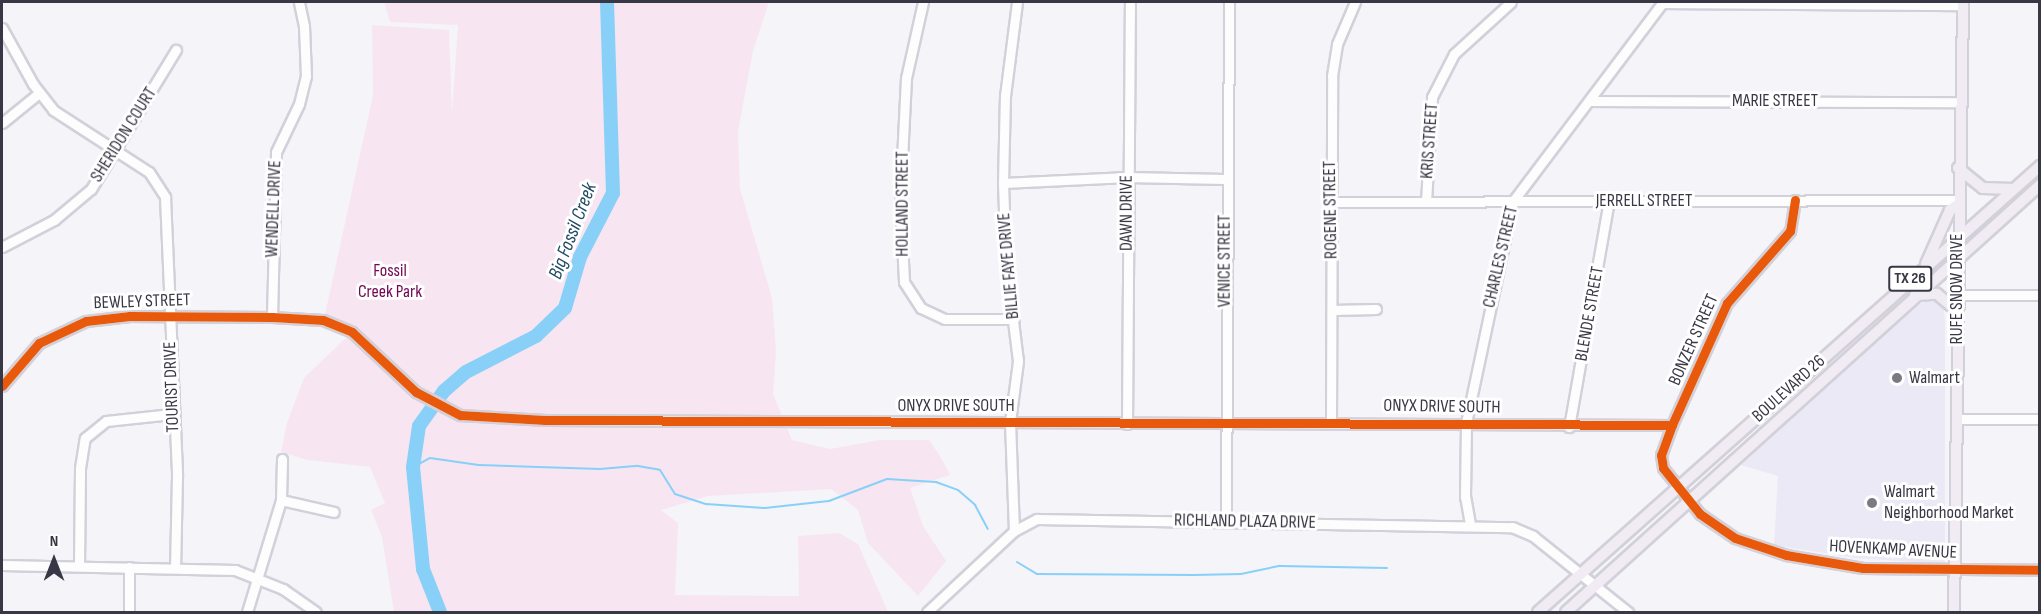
<!DOCTYPE html>
<html>
<head>
<meta charset="utf-8">
<style>
  body { margin:0 }
  #map { position:relative; width:2041px; height:614px; overflow:hidden; background:#f5f4f9; font-family:"Sofia Sans Condensed",sans-serif }
  div>[style] { position:absolute }
  [style*='--x'] { left:calc(var(--x)*1px); top:calc(var(--y)*1px); width:calc(var(--w)*1px); rotate:calc(var(--a)*1deg) }
  .built>* { inset:0; background:#ebe9f6 }
  .green>* { inset:0; background:#f7e6f1 }
  .stream>* { height:2px; margin:-1px; padding:0 1px; transform-origin:1px; border-radius:1px; background:#88d0f8 }
  .river>* { height:14px; margin:-7px; padding:0 7px; transform-origin:7px; border-radius:7px; background:#88d0f8 }
  .roads { filter:drop-shadow(2px 0 #d2d1da) drop-shadow(-2px 0 #d2d1da) drop-shadow(0 2px #d2d1da) drop-shadow(0 -2px #d2d1da) }
  .minor>* { height:9px; margin:-4.5px; padding:0 4.5px; transform-origin:4.5px; border-radius:4.5px; background:#fefdfe }
  .major>* { height:10px; margin:-5px; padding:0 5px; transform-origin:5px; border-radius:5px; background:#f1ecf3 }
  .cycleway>* { height:9px; margin:-4.5px; padding:0 4.5px; transform-origin:4.5px; border-radius:4.5px; background:#e8590c }
  .dots>* { width:16px; height:16px; translate:-50% -50%; box-sizing:border-box; border:3px solid #fff; border-radius:50% }
  span { translate:-50% -50%; white-space:nowrap; text-align:center; line-height:1.15; -webkit-text-stroke:6px #fff; paint-order:stroke }
  .shield-label span { padding:2px 4px; background:#fff; border:2px solid; border-radius:4px; -webkit-text-stroke-width:0 }
  .shield-label { font-size:16px; color:#383745; font-weight:700 }
  .street-label { font-size:18px; color:#383745 }
  .park-label { font-size:18px; color:#730753 }
  .poi-label { font-size:18px; color:#383745 }
  .left { translate:0 -50%; text-align:left }
  .water-label { font-size:20px; color:#234d64; font-style:italic }
  .frame { position:absolute; inset:0; border:3px solid #383745; pointer-events:none }
  .north { position:absolute; left:24px; top:530px; width:60px; height:60px; -webkit-text-stroke:4px #fff; paint-order:stroke; rotate:0deg; font-size:16px; font-weight:700; line-height:24px; text-align:center; color:#383745 }
  .north::after { content:''; display:block; margin:auto; width:21px; height:27px; background:#383745; clip-path:polygon(50% 0,100% 100%,50% 72%,0 100%) }
</style>
</head>
<body>
<div id="map">
  <div class="built">
    <i style="clip-path:polygon(1931px 299px,1943px 301px,1945px 320px,1945px 564px,1855px 558px,1774px 545px,1778px 476px,1741px 465px,1914px 307px)"></i>
  </div>
  <div class="green">
    <i style="clip-path:polygon(384px 2px,769px 2px,753px 51px,738px 132px,740px 189px,772px 298px,776px 351px,773px 394px,792px 440px,830px 449px,880px 440px,929px 440px,940px 456px,950px 475px,910px 488px,923px 526px,946px 561px,918px 596px,868px 543px,858px 510px,831px 489px,708px 496px,661px 510px,678px 523px,675px 595px,799px 596px,798px 536px,839px 533px,858px 544px,888px 612px,394px 612px,382px 537px,371px 510px,385px 503px,370px 467px,308px 460px,281px 452px,287px 423px,304px 378px,352px 332px,417px 391px,357px 333px,324px 319px,373px 95px,372px 25px,449px 30px,452px 113px,458px 25px,390px 22px)"></i>
  </div>
  <div class="stream">
    <i style="--x:413;--y:467;--w:19;--a:-28"></i>
    <i style="--x:430;--y:458;--w:49;--a:8.1"></i>
    <i style="--x:479;--y:465;--w:121;--a:1.9"></i>
    <i style="--x:600;--y:469;--w:38;--a:-5"></i>
    <i style="--x:638;--y:466;--w:22;--a:10"></i>
    <i style="--x:660;--y:470;--w:28;--a:58"></i>
    <i style="--x:675;--y:494;--w:33;--a:18"></i>
    <i style="--x:706;--y:504;--w:59;--a:3.9"></i>
    <i style="--x:765;--y:508;--w:64;--a:-6.2"></i>
    <i style="--x:829;--y:501;--w:62;--a:-20.8"></i>
    <i style="--x:887;--y:479;--w:49;--a:3.5"></i>
    <i style="--x:936;--y:482;--w:23;--a:20"></i>
    <i style="--x:958;--y:490;--w:23;--a:41"></i>
    <i style="--x:975;--y:505;--w:27;--a:62"></i>
    <i style="--x:1017;--y:562;--w:23;--a:31"></i>
    <i style="--x:1037;--y:574;--w:157;--a:0.4"></i>
    <i style="--x:1194;--y:575;--w:47;--a:-1.2"></i>
    <i style="--x:1241;--y:574;--w:40;--a:-12"></i>
    <i style="--x:1280;--y:566;--w:107;--a:1.1"></i>
  </div>
  <div class="river">
    <i style="--x:440;--y:612;--w:46;--a:-111.6"></i>
    <i style="--x:423;--y:569;--w:102;--a:-95.6"></i>
    <i style="--x:413;--y:467;--w:41;--a:-81.7"></i>
    <i style="--x:419;--y:426;--w:43;--a:-54.5"></i>
    <i style="--x:444;--y:391;--w:29;--a:-41"></i>
    <i style="--x:466;--y:372;--w:79;--a:-27.2"></i>
    <i style="--x:536;--y:336;--w:40;--a:-44"></i>
    <i style="--x:565;--y:308;--w:53;--a:-73.6"></i>
    <i style="--x:580;--y:257;--w:72;--a:-62.7"></i>
    <i style="--x:613;--y:193;--w:191;--a:-91.8"></i>
  </div>
  <div class="roads">
    <div class="minor">
      <i style="--x:923;--y:2;--w:78;--a:102.6"></i>
      <i style="--x:906;--y:78;--w:124;--a:92.8"></i>
      <i style="--x:900;--y:202;--w:80;--a:87.1"></i>
      <i style="--x:904;--y:282;--w:31;--a:57"></i>
      <i style="--x:921;--y:308;--w:26;--a:25"></i>
      <i style="--x:945;--y:319;--w:69;--a:0"></i>
      <i style="--x:1662;--y:3;--w:301;--a:0.4"></i>
      <i style="--x:2;--y:28;--w:64;--a:61"></i>
      <i style="--x:33;--y:84;--w:33;--a:52"></i>
      <i style="--x:53;--y:110;--w:114;--a:32.9"></i>
      <i style="--x:149;--y:172;--w:30;--a:57"></i>
      <i style="--x:165;--y:197;--w:279;--a:87.5"></i>
      <i style="--x:177;--y:476;--w:92;--a:91.2"></i>
      <i style="--x:1590;--y:101;--w:369;--a:0.2"></i>
      <i style="--x:2;--y:123;--w:48;--a:-39"></i>
      <i style="--x:1003;--y:183;--w:124;--a:-2.8"></i>
      <i style="--x:1127;--y:177;--w:98;--a:1.2"></i>
      <i style="--x:1795;--y:200;--w:31;--a:99"></i>
      <i style="--x:1790;--y:231;--w:96;--a:131.2"></i>
      <i style="--x:1727;--y:303;--w:134;--a:114.3"></i>
      <i style="--x:1672;--y:425;--w:32;--a:110"></i>
      <i style="--x:1661;--y:455;--w:13;--a:81"></i>
      <i style="--x:1663;--y:468;--w:59;--a:51.2"></i>
      <i style="--x:1700;--y:514;--w:42;--a:34.4"></i>
      <i style="--x:1735;--y:538;--w:54;--a:18.4"></i>
      <i style="--x:1786;--y:555;--w:78;--a:9.6"></i>
      <i style="--x:1863;--y:568;--w:177;--a:0.6"></i>
      <i style="--x:1329;--y:202;--w:629;--a:-0.18"></i>
      <i style="--x:1426;--y:202;--w:105;--a:-86.7"></i>
      <i style="--x:1432;--y:97;--w:48;--a:-62.9"></i>
      <i style="--x:1454;--y:54;--w:77;--a:-42.4"></i>
      <i style="--x:2;--y:247;--w:59;--a:-27.4"></i>
      <i style="--x:54;--y:220;--w:48;--a:-40"></i>
      <i style="--x:91;--y:189;--w:163;--a:-58.6"></i>
      <i style="--x:1957;--y:295;--w:83;--a:0"></i>
      <i style="--x:1332;--y:310;--w:44;--a:-1.3"></i>
      <i style="--x:272;--y:317;--w:165;--a:-88.6"></i>
      <i style="--x:276;--y:152;--w:53;--a:-64.4"></i>
      <i style="--x:299;--y:104;--w:29;--a:-76"></i>
      <i style="--x:306;--y:76;--w:50;--a:-92.3"></i>
      <i style="--x:304;--y:26;--w:25;--a:-102"></i>
      <i style="--x:2;--y:386;--w:57;--a:-49.3"></i>
      <i style="--x:39;--y:343;--w:52;--a:-25.1"></i>
      <i style="--x:86;--y:321;--w:44;--a:-6.5"></i>
      <i style="--x:130;--y:316;--w:142;--a:0.4"></i>
      <i style="--x:272;--y:317;--w:51;--a:3.4"></i>
      <i style="--x:323;--y:320;--w:31;--a:22"></i>
      <i style="--x:352;--y:332;--w:88;--a:43.2"></i>
      <i style="--x:416;--y:392;--w:50;--a:27.6"></i>
      <i style="--x:460;--y:415;--w:85;--a:3.4"></i>
      <i style="--x:545;--y:420;--w:1127;--a:0.25"></i>
      <i style="--x:1956;--y:419;--w:84;--a:0"></i>
      <i style="--x:1331;--y:423;--w:347;--a:-89.8"></i>
      <i style="--x:1332;--y:76;--w:32;--a:-81"></i>
      <i style="--x:1337;--y:44;--w:46;--a:-66.8"></i>
      <i style="--x:1127;--y:424;--w:422;--a:-89.6"></i>
      <i style="--x:1569;--y:427;--w:230;--a:-80"></i>
      <i style="--x:281;--y:500;--w:54;--a:12.8"></i>
      <i style="--x:1226;--y:521;--w:519;--a:-89.67"></i>
      <i style="--x:1470;--y:524;--w:27;--a:-100"></i>
      <i style="--x:1465;--y:497;--w:74;--a:-89.2"></i>
      <i style="--x:1466;--y:423;--w:227;--a:-78"></i>
      <i style="--x:1513;--y:201;--w:249;--a:-53"></i>
      <i style="--x:1014;--y:531;--w:109;--a:-92.1"></i>
      <i style="--x:1010;--y:422;--w:62;--a:-82.5"></i>
      <i style="--x:1018;--y:361;--w:97;--a:-97.1"></i>
      <i style="--x:1006;--y:265;--w:82;--a:-92.1"></i>
      <i style="--x:1003;--y:183;--w:87;--a:-88.7"></i>
      <i style="--x:1005;--y:96;--w:95;--a:-82.7"></i>
      <i style="--x:2;--y:565;--w:233;--a:1.2"></i>
      <i style="--x:235;--y:570;--w:52;--a:21.6"></i>
      <i style="--x:283;--y:589;--w:40;--a:34.9"></i>
      <i style="--x:79;--y:566;--w:98;--a:-89.4"></i>
      <i style="--x:80;--y:468;--w:30;--a:-81"></i>
      <i style="--x:85;--y:438;--w:27;--a:-39"></i>
      <i style="--x:106;--y:421;--w:66;--a:-6.1"></i>
      <i style="--x:129;--y:612;--w:45;--a:-90"></i>
      <i style="--x:247;--y:612;--w:117;--a:-73.1"></i>
      <i style="--x:281;--y:500;--w:41;--a:-88.6"></i>
      <i style="--x:927;--y:612;--w:119;--a:-43"></i>
      <i style="--x:1014;--y:531;--w:26;--a:-28"></i>
      <i style="--x:1037;--y:519;--w:475;--a:1"></i>
      <i style="--x:1512;--y:527;--w:23;--a:23"></i>
      <i style="--x:1533;--y:536;--w:122;--a:38.7"></i>
    </div>
    <div class="major">
      <i style="--x:1958;--y:168;--w:32;--a:39"></i>
      <i style="--x:1983;--y:188;--w:30;--a:2"></i>
      <i style="--x:1926;--y:264;--w:59;--a:-66"></i>
      <i style="--x:1950;--y:210;--w:9;--a:-32"></i>
      <i style="--x:1915;--y:295;--w:22;--a:-3"></i>
      <i style="--x:1937;--y:294;--w:26;--a:40"></i>
      <i style="--x:1538;--y:612;--w:672;--a:-41.62"></i>
      <i style="--x:1566;--y:612;--w:638;--a:-42.01"></i>
      <i style="--x:1954;--y:612;--w:610;--a:-89.15"></i>
    </div>
  </div>
  <div class="cycleway">
    <i style="--x:1795;--y:200;--w:31;--a:99"></i>
    <i style="--x:1790;--y:231;--w:96;--a:131.2"></i>
    <i style="--x:1727;--y:303;--w:134;--a:114.3"></i>
    <i style="--x:1672;--y:425;--w:32;--a:110"></i>
    <i style="--x:1661;--y:455;--w:13;--a:81"></i>
    <i style="--x:1663;--y:468;--w:59;--a:51.2"></i>
    <i style="--x:1700;--y:514;--w:42;--a:34.4"></i>
    <i style="--x:1735;--y:538;--w:54;--a:18.4"></i>
    <i style="--x:1786;--y:555;--w:78;--a:9.6"></i>
    <i style="--x:1863;--y:568;--w:177;--a:0.6"></i>
    <i style="--x:2;--y:386;--w:57;--a:-49.3"></i>
    <i style="--x:39;--y:343;--w:52;--a:-25.1"></i>
    <i style="--x:86;--y:321;--w:44;--a:-6.5"></i>
    <i style="--x:130;--y:316;--w:142;--a:0.4"></i>
    <i style="--x:272;--y:317;--w:51;--a:3.4"></i>
    <i style="--x:323;--y:320;--w:31;--a:22"></i>
    <i style="--x:352;--y:332;--w:88;--a:43.2"></i>
    <i style="--x:416;--y:392;--w:50;--a:27.6"></i>
    <i style="--x:460;--y:415;--w:85;--a:3.4"></i>
    <i style="--x:545;--y:420;--w:1127;--a:0.25"></i>
  </div>
  <div class="dots">
    <i style="left:1897px;top:378px;background:#7a7984"></i>
    <i style="left:1872px;top:503px;background:#7a7984"></i>
  </div>
  <div class="shield-label">
    <span style="left:1910px;top:279px">TX 26</span>
  </div>
  <div class="street-label">
    <span style="left:1775px;top:101px">MARIE STREET</span>
    <span style="left:124px;top:135px;rotate:-58deg">SHERIDON COURT</span>
    <span style="left:1430px;top:141px;rotate:-86deg">KRIS STREET</span>
    <span style="left:1644px;top:201px">JERRELL STREET</span>
    <span style="left:903px;top:204px;rotate:-90deg">HOLLAND STREET</span>
    <span style="left:274px;top:209px;rotate:-88deg">WENDELL DRIVE</span>
    <span style="left:1331px;top:210px;rotate:-91deg">ROGENE STREET</span>
    <span style="left:1127px;top:213px;rotate:-90deg">DAWN DRIVE</span>
    <span style="left:1501px;top:257px;rotate:-77deg">CHARLES STREET</span>
    <span style="left:1225px;top:261px;rotate:-90deg">VENICE STREET</span>
    <span style="left:1009px;top:266px;rotate:-95deg">BILLIE FAYE DRIVE</span>
    <span style="left:1957px;top:289px;rotate:-90deg">RUFE SNOW DRIVE</span>
    <span style="left:142px;top:302px;rotate:-2deg">BEWLEY STREET</span>
    <span style="left:1590px;top:314px;rotate:-80deg">BLENDE STREET</span>
    <span style="left:1694px;top:340px;rotate:-66deg">BONZER STREET</span>
    <span style="left:172px;top:387px;rotate:-92deg">TOURIST DRIVE</span>
    <span style="left:1789px;top:389px;rotate:-42deg">BOULEVARD 26</span>
    <span style="left:956px;top:406px">ONYX DRIVE SOUTH</span>
    <span style="left:1442px;top:407px;rotate:1deg">ONYX DRIVE SOUTH</span>
    <span style="left:1245px;top:522px;rotate:1deg">RICHLAND PLAZA DRIVE</span>
    <span style="left:1893px;top:550px;rotate:3deg">HOVENKAMP AVENUE</span>
  </div>
  <div class="park-label">
    <span style="left:390px;top:282px">Fossil<br>Creek Park</span>
  </div>
  <div class="poi-label">
    <span class="left" style="left:1909px;top:378px">Walmart</span>
    <span class="left" style="left:1884px;top:503px">Walmart<br>Neighborhood Market</span>
  </div>
  <div class="water-label">
    <span style="left:573px;top:231px;rotate:-69deg">Big Fossil Creek</span>
  </div>
  <div class="frame"></div>
  <div class="north">N</div>
</div>
</body>
</html>
